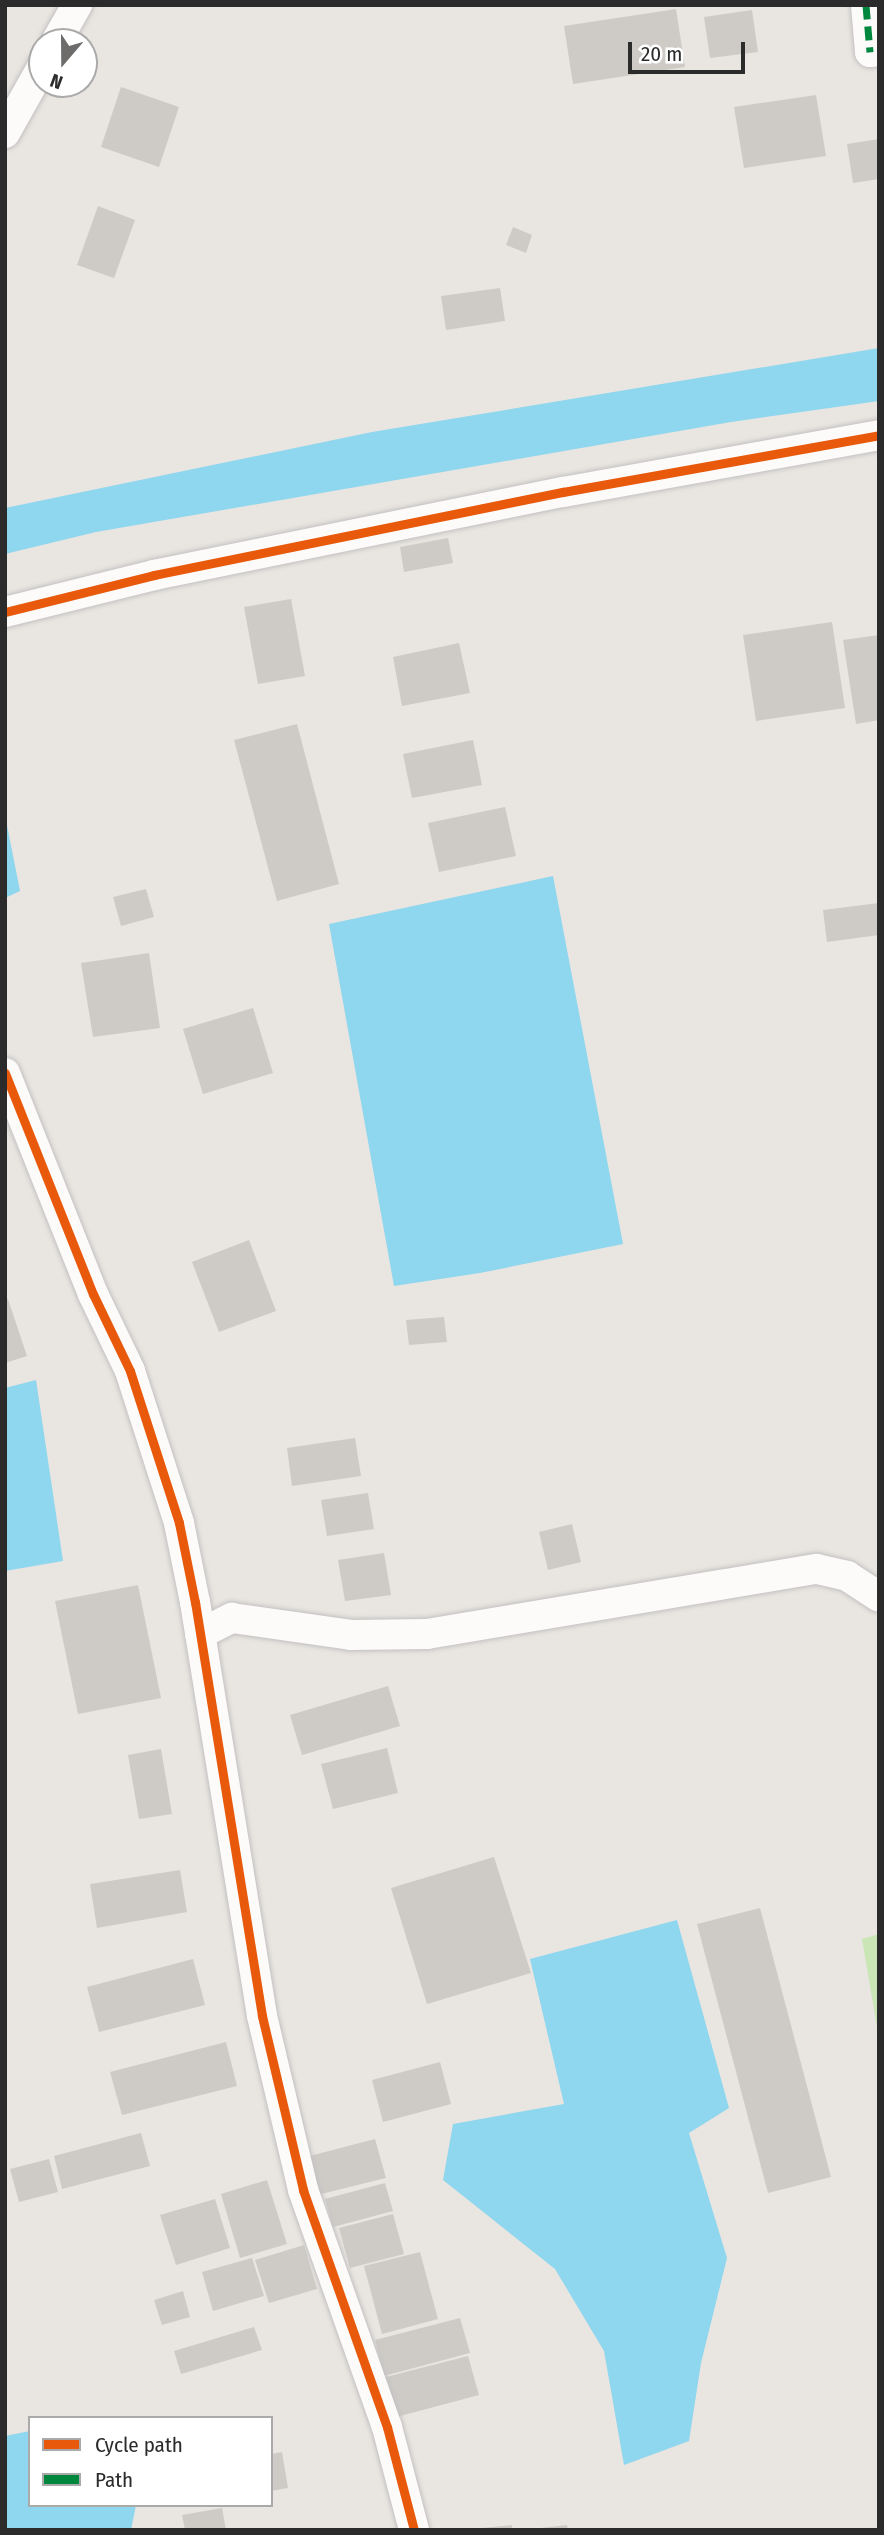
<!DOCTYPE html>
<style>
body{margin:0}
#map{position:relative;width:884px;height:2535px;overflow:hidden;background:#e9e5e0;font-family:"Fira Sans Condensed",sans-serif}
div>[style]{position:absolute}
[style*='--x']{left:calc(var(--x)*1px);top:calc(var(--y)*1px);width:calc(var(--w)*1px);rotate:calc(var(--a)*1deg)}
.green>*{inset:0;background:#cae6b7}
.water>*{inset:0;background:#8fd6ef}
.building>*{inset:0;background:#cecbc7}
.roads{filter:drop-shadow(0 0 2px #c2c1c2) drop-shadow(0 0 2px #c2c1c2)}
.street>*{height:30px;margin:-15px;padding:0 15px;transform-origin:15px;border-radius:15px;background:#fcfbfa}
.quiet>*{height:7px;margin-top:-3.5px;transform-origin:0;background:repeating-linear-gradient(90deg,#00873e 0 14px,transparent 0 21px)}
.cycleway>*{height:9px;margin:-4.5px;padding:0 4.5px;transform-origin:4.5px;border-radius:4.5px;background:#e8590c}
span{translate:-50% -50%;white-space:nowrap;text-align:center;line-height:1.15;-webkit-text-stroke:6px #fff;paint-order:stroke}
.frame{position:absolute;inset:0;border:7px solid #2b2b2b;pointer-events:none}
.legend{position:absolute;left:28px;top:2416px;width:245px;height:91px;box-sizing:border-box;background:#fff;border:2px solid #aaa;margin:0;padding:9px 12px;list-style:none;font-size:21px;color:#2b2b2b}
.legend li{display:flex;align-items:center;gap:14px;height:35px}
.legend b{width:35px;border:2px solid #aaa}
.north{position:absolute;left:28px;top:28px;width:70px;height:70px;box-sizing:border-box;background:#fff;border:2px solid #aaa;border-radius:50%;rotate:200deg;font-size:19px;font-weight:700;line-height:28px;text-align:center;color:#2b2b2b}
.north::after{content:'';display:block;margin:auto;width:24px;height:32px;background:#6e6c6a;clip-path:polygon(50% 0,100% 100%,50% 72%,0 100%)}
.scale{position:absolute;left:628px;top:42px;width:117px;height:32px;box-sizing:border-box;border:4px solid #2b2b2b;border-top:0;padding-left:9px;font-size:21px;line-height:24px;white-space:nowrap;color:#2b2b2b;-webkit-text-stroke:5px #fff;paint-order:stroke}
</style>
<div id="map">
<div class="green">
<i style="clip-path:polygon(879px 1934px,879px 2039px,862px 1939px)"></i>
</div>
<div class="water">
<i style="clip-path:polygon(879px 348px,879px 401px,731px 422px,96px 532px,5px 554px,5px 508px,372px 432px)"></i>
<i style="clip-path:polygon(5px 815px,20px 891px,5px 898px)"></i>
<i style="clip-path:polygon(553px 876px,623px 1244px,480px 1273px,394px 1286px,329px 924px)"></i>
<i style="clip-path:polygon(36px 1380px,63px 1561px,5px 1571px,5px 1388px)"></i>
<i style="clip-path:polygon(677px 1920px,729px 2108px,689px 2133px,727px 2258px,701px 2363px,689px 2441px,624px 2465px,604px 2351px,555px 2269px,443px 2180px,453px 2124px,564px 2104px,530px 1959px)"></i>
<i style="clip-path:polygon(30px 2431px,30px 2505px,136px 2505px,131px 2530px,5px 2530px,5px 2436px)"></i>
</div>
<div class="building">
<i style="clip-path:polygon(676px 9px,685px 67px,573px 84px,564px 26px)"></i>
<i style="clip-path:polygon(752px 10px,758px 52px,710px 58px,704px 17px)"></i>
<i style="clip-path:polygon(121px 87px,179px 107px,159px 167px,101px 147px)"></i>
<i style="clip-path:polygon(816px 95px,826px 156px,744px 168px,734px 107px)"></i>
<i style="clip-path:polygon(879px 139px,879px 179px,853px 183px,847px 144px)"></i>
<i style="clip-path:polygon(98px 206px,135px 220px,114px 278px,77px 265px)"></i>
<i style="clip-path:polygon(513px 227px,532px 235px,526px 253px,506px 245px)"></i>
<i style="clip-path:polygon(500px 288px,505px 321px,446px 330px,441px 296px)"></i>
<i style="clip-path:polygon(448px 538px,453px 563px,404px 572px,400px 547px)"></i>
<i style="clip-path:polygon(291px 599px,305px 676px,258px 684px,244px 607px)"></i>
<i style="clip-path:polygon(832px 622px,845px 708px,756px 721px,743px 635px)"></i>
<i style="clip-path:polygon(879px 635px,879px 720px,856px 724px,843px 640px)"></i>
<i style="clip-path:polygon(459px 643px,470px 693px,402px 706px,393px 657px)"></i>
<i style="clip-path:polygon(297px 724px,339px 884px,277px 901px,234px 740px)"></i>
<i style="clip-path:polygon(473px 740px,482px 785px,412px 798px,403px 754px)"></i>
<i style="clip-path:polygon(505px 807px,516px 856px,439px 872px,428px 823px)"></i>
<i style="clip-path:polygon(146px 889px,154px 917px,121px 926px,113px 897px)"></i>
<i style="clip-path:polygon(879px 903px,879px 935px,827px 942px,823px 910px)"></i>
<i style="clip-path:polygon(149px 953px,160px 1028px,93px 1037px,81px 963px)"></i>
<i style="clip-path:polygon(253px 1008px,273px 1073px,203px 1094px,183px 1029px)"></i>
<i style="clip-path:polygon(249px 1240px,276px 1311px,219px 1332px,192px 1262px)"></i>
<i style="clip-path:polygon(8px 1299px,27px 1356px,5px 1363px,5px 1300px)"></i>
<i style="clip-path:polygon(444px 1317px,447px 1342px,409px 1345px,406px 1320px)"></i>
<i style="clip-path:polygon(355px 1438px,361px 1476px,292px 1486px,287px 1448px)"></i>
<i style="clip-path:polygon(368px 1493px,374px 1529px,327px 1536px,321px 1500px)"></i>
<i style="clip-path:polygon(572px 1524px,581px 1562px,548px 1570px,539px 1532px)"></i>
<i style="clip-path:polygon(384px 1553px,391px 1595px,345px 1601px,338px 1560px)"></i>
<i style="clip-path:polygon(138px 1585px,161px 1698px,78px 1714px,55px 1601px)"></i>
<i style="clip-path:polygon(388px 1686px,400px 1726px,302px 1755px,290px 1715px)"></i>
<i style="clip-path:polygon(387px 1748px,398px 1793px,333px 1809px,321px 1764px)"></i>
<i style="clip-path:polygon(161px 1749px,172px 1814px,139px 1819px,128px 1755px)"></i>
<i style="clip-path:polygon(494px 1857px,531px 1973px,427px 2004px,391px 1888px)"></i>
<i style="clip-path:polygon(180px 1870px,187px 1912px,97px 1928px,90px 1884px)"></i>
<i style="clip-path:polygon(760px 1908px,831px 2177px,768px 2193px,697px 1924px)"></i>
<i style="clip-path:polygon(193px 1959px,205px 2005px,99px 2032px,87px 1987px)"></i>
<i style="clip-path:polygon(226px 2042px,237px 2086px,122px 2115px,110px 2072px)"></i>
<i style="clip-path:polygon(440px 2062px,451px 2104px,383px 2122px,372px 2080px)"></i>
<i style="clip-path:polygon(141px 2133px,150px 2166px,62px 2189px,54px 2156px)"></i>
<i style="clip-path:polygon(375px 2139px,386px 2178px,317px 2195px,306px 2157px)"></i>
<i style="clip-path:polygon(49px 2159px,58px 2192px,19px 2202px,10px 2169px)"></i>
<i style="clip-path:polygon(267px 2180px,287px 2244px,240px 2258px,221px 2194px)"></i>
<i style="clip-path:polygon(385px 2183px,393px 2211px,333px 2227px,325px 2199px)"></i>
<i style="clip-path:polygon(215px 2199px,230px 2248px,176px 2265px,160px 2215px)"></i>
<i style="clip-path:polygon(393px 2214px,404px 2254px,350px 2268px,339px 2228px)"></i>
<i style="clip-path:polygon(304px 2245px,317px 2289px,269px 2303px,255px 2260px)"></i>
<i style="clip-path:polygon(420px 2252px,438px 2319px,382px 2334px,364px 2266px)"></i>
<i style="clip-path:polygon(252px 2258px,264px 2296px,213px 2311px,202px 2272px)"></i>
<i style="clip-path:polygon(183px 2291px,190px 2317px,162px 2325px,154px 2300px)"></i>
<i style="clip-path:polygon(460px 2318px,470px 2353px,384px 2376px,375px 2340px)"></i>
<i style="clip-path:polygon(254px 2327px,262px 2350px,181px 2374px,174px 2351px)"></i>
<i style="clip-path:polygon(468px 2356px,479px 2395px,389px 2419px,378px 2379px)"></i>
<i style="clip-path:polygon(282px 2452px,288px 2488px,271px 2491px,271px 2454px)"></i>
<i style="clip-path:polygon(222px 2508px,226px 2530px,185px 2530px,182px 2515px)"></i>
<i style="clip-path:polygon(512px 2525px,512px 2530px,482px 2530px,482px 2528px)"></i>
<i style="clip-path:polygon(567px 2525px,568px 2530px,541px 2530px,541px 2528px)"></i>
</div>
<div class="roads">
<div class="street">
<i style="--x:866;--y:5;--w:47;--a:85.1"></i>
<i style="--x:870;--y:52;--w:9;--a:-6"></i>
<i style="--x:56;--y:42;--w:43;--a:-60.4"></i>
<i style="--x:5;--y:133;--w:76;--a:-60.7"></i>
<i style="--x:5;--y:612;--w:154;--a:-13.9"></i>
<i style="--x:154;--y:575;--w:417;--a:-11.5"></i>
<i style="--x:563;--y:492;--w:321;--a:-10.2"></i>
<i style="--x:5;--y:1073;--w:238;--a:68.3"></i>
<i style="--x:93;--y:1294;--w:85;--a:64.3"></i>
<i style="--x:130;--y:1371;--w:160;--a:72.1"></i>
<i style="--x:179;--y:1523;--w:81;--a:78.6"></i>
<i style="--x:195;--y:1602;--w:419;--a:80.8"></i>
<i style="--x:262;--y:2016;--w:179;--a:76.7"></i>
<i style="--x:303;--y:2190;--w:251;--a:70.5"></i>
<i style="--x:387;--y:2427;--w:106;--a:75.3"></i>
<i style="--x:200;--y:1634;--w:36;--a:-27"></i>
<i style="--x:232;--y:1618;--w:120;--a:8.1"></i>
<i style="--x:351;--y:1635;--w:76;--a:-0.8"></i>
<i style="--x:427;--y:1634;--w:395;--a:-9.5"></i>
<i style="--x:817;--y:1569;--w:31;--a:13"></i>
<i style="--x:847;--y:1576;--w:38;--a:33"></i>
</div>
</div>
<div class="quiet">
<i style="--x:866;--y:5;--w:47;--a:85.1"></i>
</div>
<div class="cycleway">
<i style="--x:5;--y:612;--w:154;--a:-13.9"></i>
<i style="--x:154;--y:575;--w:417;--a:-11.5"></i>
<i style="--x:563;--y:492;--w:321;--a:-10.2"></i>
<i style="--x:5;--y:1073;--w:238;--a:68.3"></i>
<i style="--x:93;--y:1294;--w:85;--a:64.3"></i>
<i style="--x:130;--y:1371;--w:160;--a:72.1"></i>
<i style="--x:179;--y:1523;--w:81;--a:78.6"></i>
<i style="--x:195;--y:1602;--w:419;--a:80.8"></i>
<i style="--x:262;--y:2016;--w:179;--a:76.7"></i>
<i style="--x:303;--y:2190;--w:251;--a:70.5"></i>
<i style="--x:387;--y:2427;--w:106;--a:75.3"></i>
</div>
<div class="frame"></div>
<ul class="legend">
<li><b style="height:9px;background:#e8590c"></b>Cycle path</li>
<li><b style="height:9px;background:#00873e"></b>Path</li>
</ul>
<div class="north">N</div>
<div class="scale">20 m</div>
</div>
